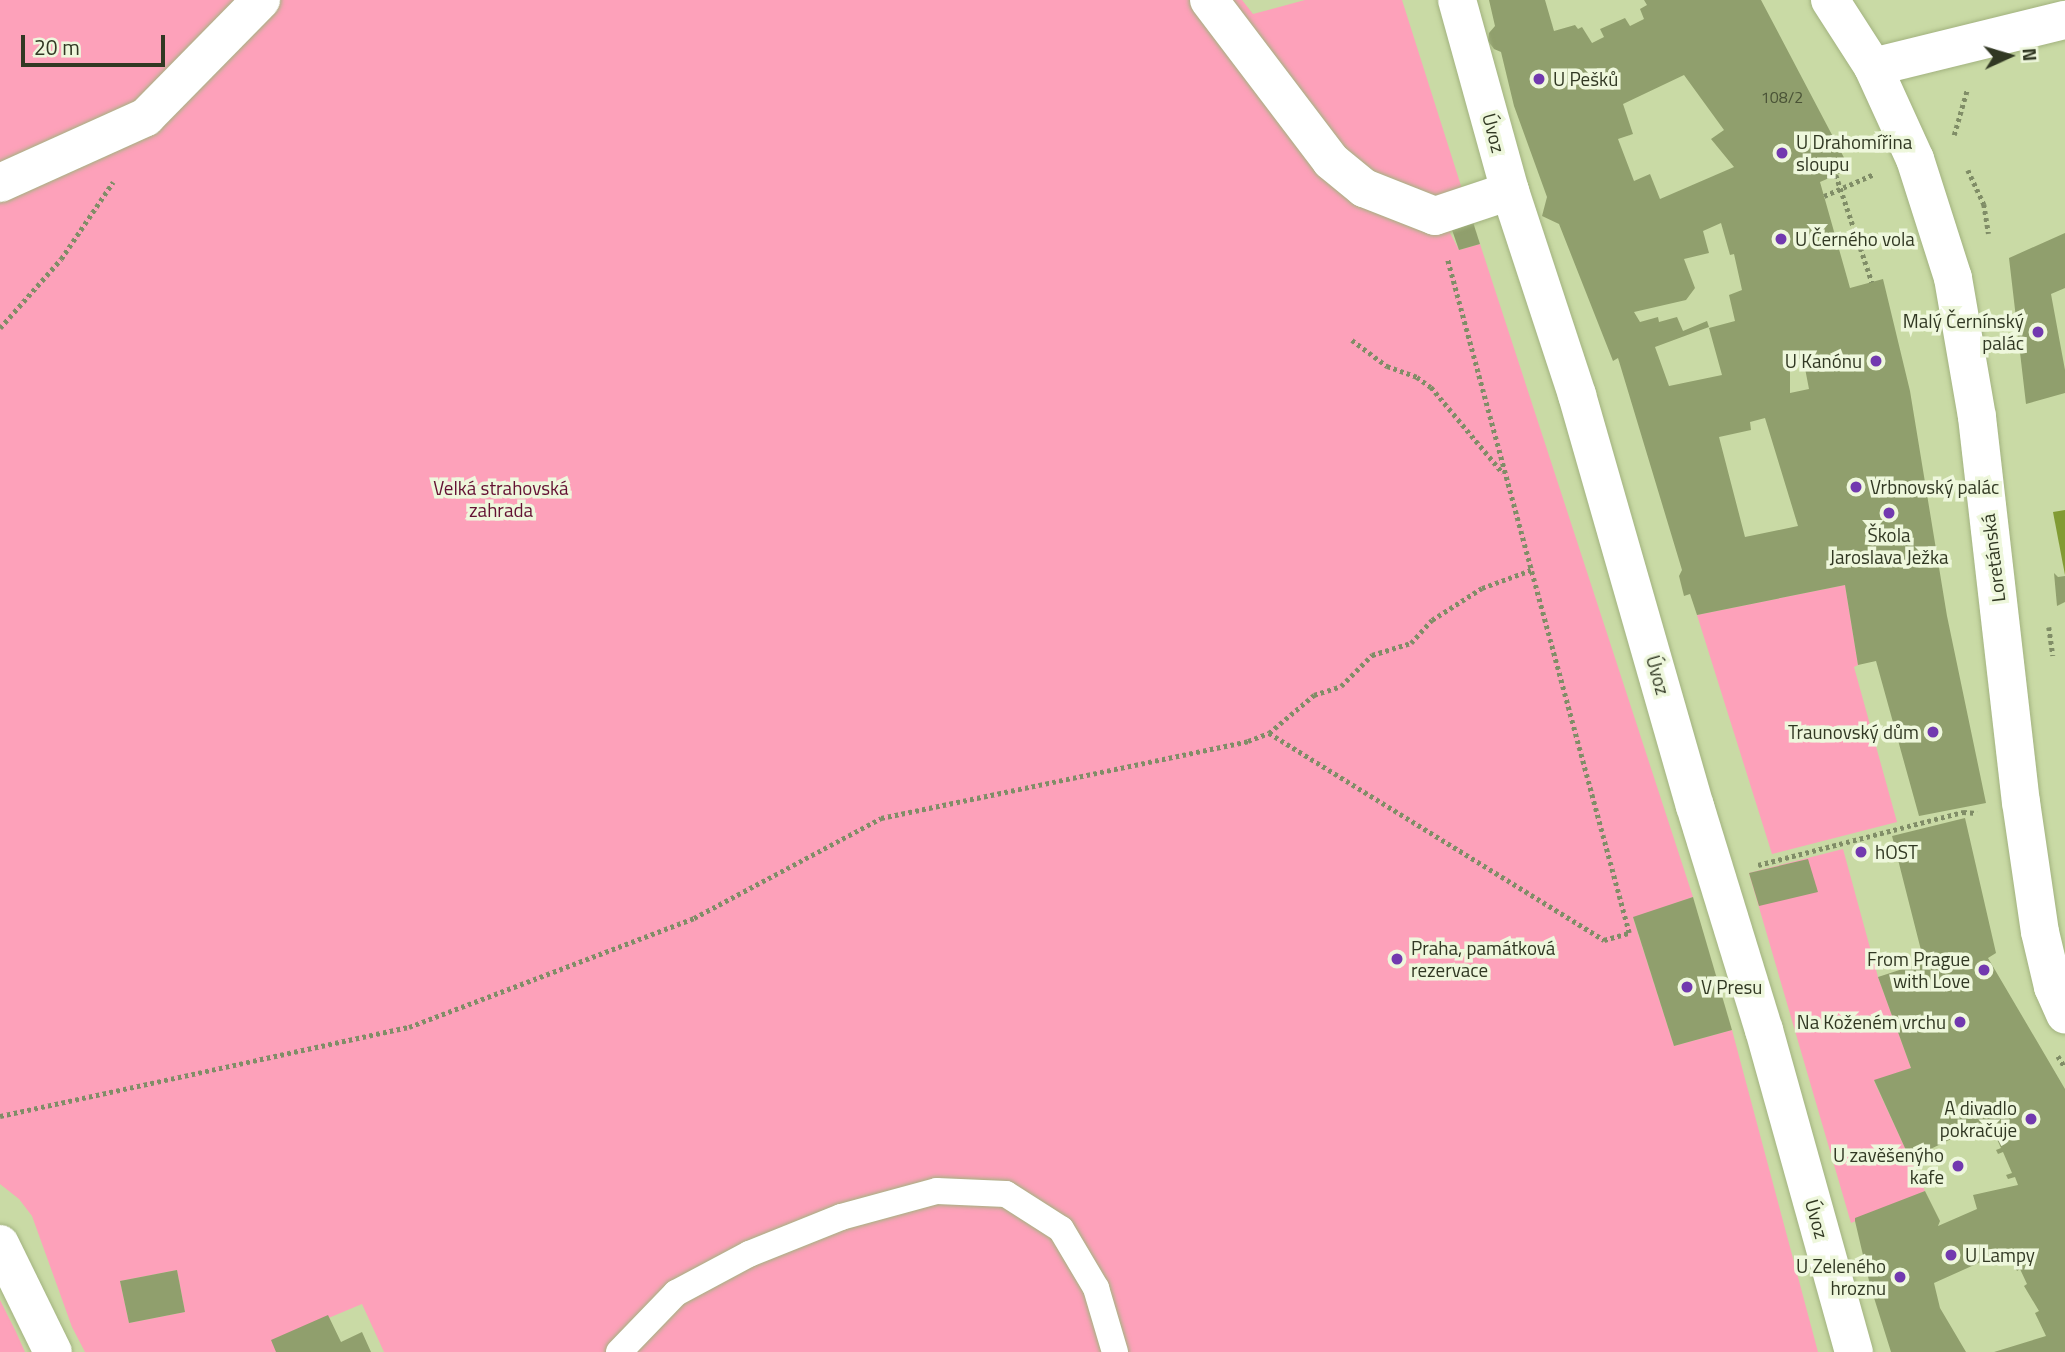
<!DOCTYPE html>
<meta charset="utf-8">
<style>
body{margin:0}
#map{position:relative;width:2065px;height:1352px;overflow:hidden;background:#c9daa5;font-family:"Titillium Web",sans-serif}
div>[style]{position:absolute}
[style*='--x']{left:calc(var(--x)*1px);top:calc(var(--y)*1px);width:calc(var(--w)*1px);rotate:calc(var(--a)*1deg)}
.green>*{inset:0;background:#fda1ba}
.water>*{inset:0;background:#819b34}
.building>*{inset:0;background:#909f6d}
.path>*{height:4.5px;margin-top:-2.25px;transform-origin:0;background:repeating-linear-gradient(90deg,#808d67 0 3.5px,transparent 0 7px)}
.roads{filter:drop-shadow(0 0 2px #a2b27f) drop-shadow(0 0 2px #a2b27f)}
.lane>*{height:26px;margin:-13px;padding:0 13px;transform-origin:13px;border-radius:13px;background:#fff}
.street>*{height:38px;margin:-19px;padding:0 19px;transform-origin:19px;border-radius:19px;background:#fff}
.dots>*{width:19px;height:19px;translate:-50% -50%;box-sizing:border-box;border:4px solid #eef7dc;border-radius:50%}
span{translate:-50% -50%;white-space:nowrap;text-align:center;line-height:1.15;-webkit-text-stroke:7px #eef7dc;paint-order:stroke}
.number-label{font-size:16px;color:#495236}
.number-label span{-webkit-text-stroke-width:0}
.poi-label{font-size:19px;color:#313823}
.left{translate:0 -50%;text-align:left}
.right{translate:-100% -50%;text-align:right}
.street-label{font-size:19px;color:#313823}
.park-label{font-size:19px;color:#631132}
.north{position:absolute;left:1974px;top:21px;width:70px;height:70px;-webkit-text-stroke:5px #eef7dc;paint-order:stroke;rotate:86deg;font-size:19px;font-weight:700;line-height:28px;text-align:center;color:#313823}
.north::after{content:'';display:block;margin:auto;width:24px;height:32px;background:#313823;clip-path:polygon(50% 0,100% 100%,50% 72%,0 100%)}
.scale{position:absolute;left:21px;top:35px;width:144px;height:32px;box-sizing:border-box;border:4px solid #313823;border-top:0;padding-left:9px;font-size:21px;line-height:24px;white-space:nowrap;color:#313823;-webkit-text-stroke:5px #eef7dc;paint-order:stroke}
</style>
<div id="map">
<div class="green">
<i style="clip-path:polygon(evenodd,0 0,1242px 0,1253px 14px,1305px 0,1402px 0,1462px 189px,1450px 233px,1459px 250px,1480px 244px,1693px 897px,1633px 918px,1674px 1046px,1732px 1030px,1818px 1352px,384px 1352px,362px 1304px,295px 1332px,303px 1352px,85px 1352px,72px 1327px,32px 1216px,19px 1199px,0 1184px,0 0,177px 1270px,185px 1312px,129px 1323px,120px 1281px,177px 1270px)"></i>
<i style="clip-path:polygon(1845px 585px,1858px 665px,1854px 667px,1897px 822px,1772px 854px,1697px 615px)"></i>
<i style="clip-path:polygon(1843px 849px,1878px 977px,1911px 1068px,1874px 1081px,1925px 1191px,1851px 1223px,1749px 873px)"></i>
<i style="clip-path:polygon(0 1300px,16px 1332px,25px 1352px,0 1352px)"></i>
</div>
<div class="water">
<i style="clip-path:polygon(2065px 510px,2065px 575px,2053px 512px)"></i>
</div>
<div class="building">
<i style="clip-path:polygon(evenodd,1489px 0,1545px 0,1554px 31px,1575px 25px,1578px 29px,1582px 27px,1592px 43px,1604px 37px,1600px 29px,1625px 18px,1630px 26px,1644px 19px,1640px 9px,1647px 5px,1644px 0,1761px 0,1850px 169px,1820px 182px,1850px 288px,1883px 279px,1910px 391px,1947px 616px,1986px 803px,1919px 816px,1876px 661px,1858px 665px,1845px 585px,1697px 615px,1690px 594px,1684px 596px,1679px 576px,1682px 570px,1618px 358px,1613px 361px,1559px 224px,1542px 216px,1547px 197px,1514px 106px,1501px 52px,1494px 49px,1488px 41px,1489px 33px,1495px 26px,1489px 0,1684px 75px,1724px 130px,1711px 139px,1734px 167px,1660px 199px,1650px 174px,1634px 181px,1618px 139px,1633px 134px,1623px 104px,1684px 75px,1489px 0,1721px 223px,1730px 255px,1734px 254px,1742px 290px,1729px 295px,1735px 321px,1709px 328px,1722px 375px,1669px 386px,1655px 347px,1709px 327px,1707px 321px,1683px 331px,1677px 317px,1659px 322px,1658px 317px,1640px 322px,1634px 312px,1686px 300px,1695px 288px,1684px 259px,1709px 253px,1703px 231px,1721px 223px,1489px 0,1803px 358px,1809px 389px,1790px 393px,1790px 361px,1803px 358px,1489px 0,1765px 418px,1798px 526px,1745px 537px,1719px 437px,1751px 430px,1750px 422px,1765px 418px)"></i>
<i style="clip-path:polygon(1472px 219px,1480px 244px,1459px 250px,1451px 227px)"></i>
<i style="clip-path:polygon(2065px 233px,2065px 288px,2051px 294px,2065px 370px,2065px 393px,2026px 404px,2009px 258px)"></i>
<i style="clip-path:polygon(2054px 573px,2058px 577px,2065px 576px,2065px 602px,2057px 606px)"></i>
<i style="clip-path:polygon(1965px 818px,1996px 953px,1988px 958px,2065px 1089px,2065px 1352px,1994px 1352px,2046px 1336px,2035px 1313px,2039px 1311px,2024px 1286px,2027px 1284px,2020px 1269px,2017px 1271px,2014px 1265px,2017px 1263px,2012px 1248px,1934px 1283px,1940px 1308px,1966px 1352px,1891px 1352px,1870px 1285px,1855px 1221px,1855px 1218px,1925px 1191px,1940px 1221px,1938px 1226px,1977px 1209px,1973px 1195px,2018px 1185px,2015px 1177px,2008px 1179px,2006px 1175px,2012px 1173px,2003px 1152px,1998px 1154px,1996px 1150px,2001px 1148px,1990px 1124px,1985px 1126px,1984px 1123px,1910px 1159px,1874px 1080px,1911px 1068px,1878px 977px,1924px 962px,1892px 836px)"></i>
<i style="clip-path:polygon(1808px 859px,1818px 892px,1759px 906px,1749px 873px)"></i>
<i style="clip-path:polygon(1693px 897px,1732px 1030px,1674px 1046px,1633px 917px)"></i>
<i style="clip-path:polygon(177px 1270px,185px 1312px,129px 1323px,120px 1281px)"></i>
<i style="clip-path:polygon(328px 1315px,341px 1342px,362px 1332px,371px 1352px,276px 1352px,271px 1340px)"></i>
</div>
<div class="path">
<i style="--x:1954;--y:135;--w:47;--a:-73.9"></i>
<i style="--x:1968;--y:170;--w:38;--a:65"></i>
<i style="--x:1984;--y:204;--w:30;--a:81"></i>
<i style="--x:1836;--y:175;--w:113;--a:71.4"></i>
<i style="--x:1824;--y:196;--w:55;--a:-23.7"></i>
<i style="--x:0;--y:328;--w:92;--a:-48.5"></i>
<i style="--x:61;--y:259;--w:93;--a:-56"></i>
<i style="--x:1352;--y:340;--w:44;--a:36.6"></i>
<i style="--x:1387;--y:366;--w:32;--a:20"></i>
<i style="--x:1417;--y:377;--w:17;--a:36"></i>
<i style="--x:1431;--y:387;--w:112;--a:50.1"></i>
<i style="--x:2049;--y:627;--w:29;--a:82"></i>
<i style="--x:1269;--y:733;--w:59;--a:-40.2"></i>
<i style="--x:1314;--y:695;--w:28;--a:-18"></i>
<i style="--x:1341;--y:686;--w:44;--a:-45"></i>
<i style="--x:1372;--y:655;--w:41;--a:-17.1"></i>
<i style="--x:1411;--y:643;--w:31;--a:-48"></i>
<i style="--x:1432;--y:620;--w:59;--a:-32.6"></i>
<i style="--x:1482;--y:588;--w:52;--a:-20.2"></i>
<i style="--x:1758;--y:865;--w:212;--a:-14.5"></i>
<i style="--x:1963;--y:812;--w:14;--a:4"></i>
<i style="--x:2058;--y:1056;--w:13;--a:58"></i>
<i style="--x:0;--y:1116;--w:419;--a:-12.3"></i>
<i style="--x:409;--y:1027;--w:305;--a:-20.9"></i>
<i style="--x:694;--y:918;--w:212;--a:-28.1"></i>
<i style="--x:881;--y:818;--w:375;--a:-11.8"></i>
<i style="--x:1248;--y:741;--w:22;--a:-21"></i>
<i style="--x:1269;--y:733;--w:394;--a:31.7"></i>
<i style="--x:1604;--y:940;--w:26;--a:-16"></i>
<i style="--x:1629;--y:933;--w:699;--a:-105.09"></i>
</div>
<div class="roads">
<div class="lane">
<i style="--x:619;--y:1352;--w:82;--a:-46"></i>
<i style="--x:676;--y:1293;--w:83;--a:-28.1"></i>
<i style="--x:749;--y:1254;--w:99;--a:-21.9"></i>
<i style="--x:841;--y:1217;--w:99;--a:-15.2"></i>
<i style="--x:937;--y:1191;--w:69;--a:2.5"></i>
<i style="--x:1006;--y:1194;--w:65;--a:32.5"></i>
<i style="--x:1061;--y:1229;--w:69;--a:59.3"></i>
<i style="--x:1096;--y:1288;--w:67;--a:73.5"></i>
</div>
<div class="street">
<i style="--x:1209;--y:0;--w:202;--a:52.8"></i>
<i style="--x:1331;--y:161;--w:43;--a:39.3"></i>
<i style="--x:1364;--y:188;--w:76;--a:21.5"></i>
<i style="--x:1435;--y:216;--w:79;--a:-18.4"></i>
<i style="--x:1457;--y:0;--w:198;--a:74.5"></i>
<i style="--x:1510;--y:191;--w:215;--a:71.8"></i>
<i style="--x:1577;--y:395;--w:428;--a:74"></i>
<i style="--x:1695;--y:806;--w:234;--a:72.9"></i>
<i style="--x:1764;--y:1030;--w:334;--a:74.4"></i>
<i style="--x:1830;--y:0;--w:80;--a:57.3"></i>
<i style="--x:1873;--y:67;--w:101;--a:65.5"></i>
<i style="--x:1915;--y:159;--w:125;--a:72.3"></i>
<i style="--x:1953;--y:278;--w:141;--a:80.2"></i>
<i style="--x:1977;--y:417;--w:388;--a:83.5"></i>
<i style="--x:2021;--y:802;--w:131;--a:81.7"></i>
<i style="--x:2040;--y:932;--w:57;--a:76.7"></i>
<i style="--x:2053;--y:987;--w:30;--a:66"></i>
<i style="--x:1873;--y:67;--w:198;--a:-13.8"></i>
<i style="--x:0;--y:183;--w:160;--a:-24.3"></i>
<i style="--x:146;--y:117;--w:164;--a:-45.5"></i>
<i style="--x:0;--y:1244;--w:120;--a:63.9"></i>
</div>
</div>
<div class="dots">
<i style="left:1539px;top:79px;background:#7239af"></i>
<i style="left:1782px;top:153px;background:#7239af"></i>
<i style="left:1781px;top:239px;background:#7239af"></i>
<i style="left:2038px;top:332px;background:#7239af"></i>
<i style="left:1876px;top:361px;background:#7239af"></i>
<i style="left:1856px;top:487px;background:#7239af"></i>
<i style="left:1889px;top:513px;background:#7239af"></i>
<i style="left:1933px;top:732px;background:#7239af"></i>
<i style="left:1861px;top:852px;background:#7239af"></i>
<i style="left:1397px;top:959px;background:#7239af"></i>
<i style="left:1984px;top:970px;background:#7239af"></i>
<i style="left:1687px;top:987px;background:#7239af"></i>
<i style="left:1960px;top:1022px;background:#7239af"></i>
<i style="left:2031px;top:1119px;background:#7239af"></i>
<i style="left:1958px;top:1166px;background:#7239af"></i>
<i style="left:1951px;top:1255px;background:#7239af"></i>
<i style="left:1900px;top:1277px;background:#7239af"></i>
</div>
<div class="number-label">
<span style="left:1782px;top:97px">108/2</span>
</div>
<div class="poi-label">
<span class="left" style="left:1553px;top:79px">U Pešků</span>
<span class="left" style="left:1796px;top:153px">U Drahomířina<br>sloupu</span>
<span class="left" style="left:1795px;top:239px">U Černého vola</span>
<span class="right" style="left:2024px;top:332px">Malý Černínský<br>palác</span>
<span class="right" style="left:1862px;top:361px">U Kanónu</span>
<span class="left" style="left:1870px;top:487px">Vrbnovský palác</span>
<span style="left:1889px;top:546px">Škola<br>Jaroslava Ježka</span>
<span class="right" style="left:1919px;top:732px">Traunovský dům</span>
<span class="left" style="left:1875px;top:852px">hOST</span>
<span class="left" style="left:1411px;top:959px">Praha, památková<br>rezervace</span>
<span class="right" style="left:1970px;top:970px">From Prague<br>with Love</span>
<span class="left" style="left:1701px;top:987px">V Presu</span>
<span class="right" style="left:1946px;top:1022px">Na Koženém vrchu</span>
<span class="right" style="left:2017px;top:1119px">A divadlo<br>pokračuje</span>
<span class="right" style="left:1944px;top:1166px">U zavěšenýho<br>kafe</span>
<span class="left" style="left:1965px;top:1255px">U Lampy</span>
<span class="right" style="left:1886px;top:1277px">U Zeleného<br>hroznu</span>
</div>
<div class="street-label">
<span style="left:1494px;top:133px;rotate:75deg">Úvoz</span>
<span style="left:1993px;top:558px;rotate:-97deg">Loretánská</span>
<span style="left:1658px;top:675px;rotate:74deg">Úvoz</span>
<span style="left:1817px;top:1219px;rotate:74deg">Úvoz</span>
</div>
<div class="park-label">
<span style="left:501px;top:499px">Velká strahovská<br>zahrada</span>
</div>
<div class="north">N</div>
<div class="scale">20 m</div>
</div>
